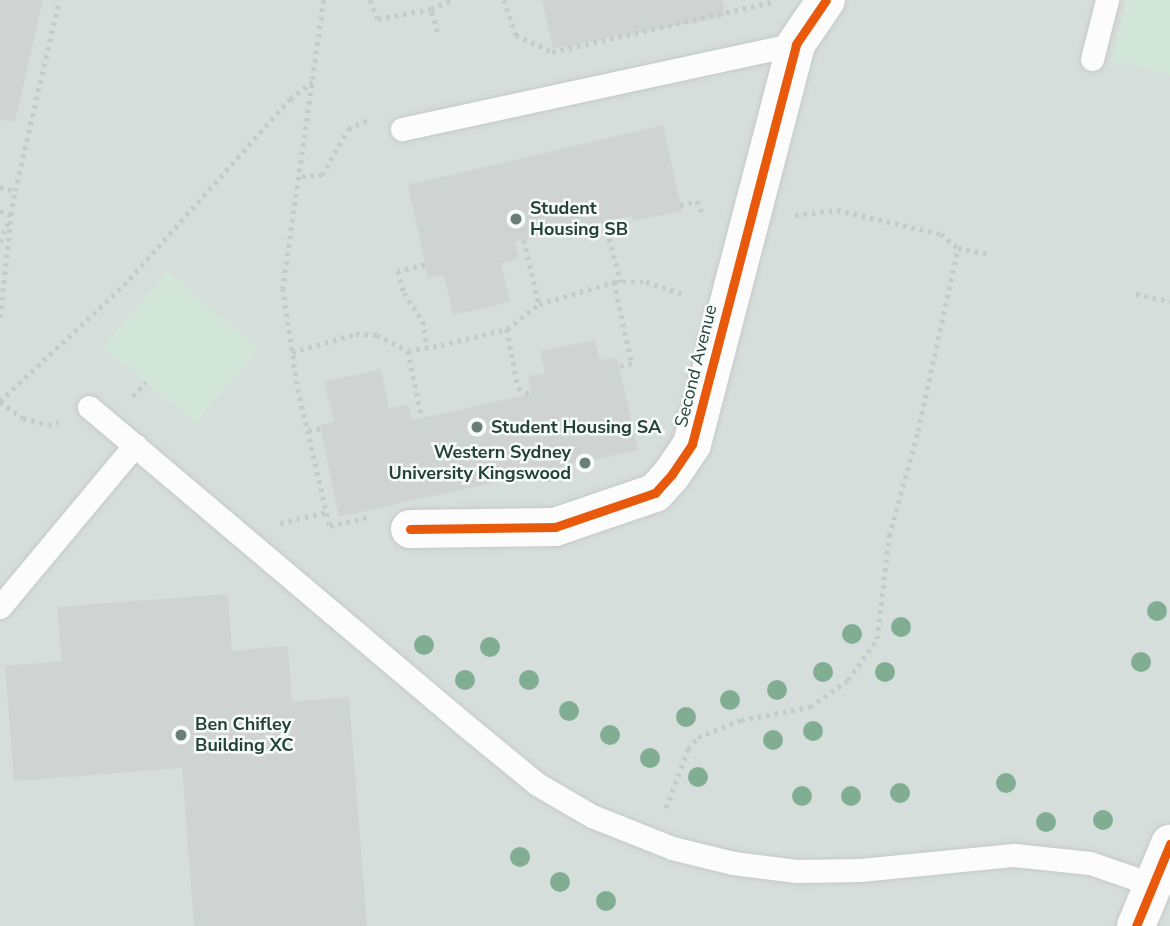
<!DOCTYPE html>
<style>
body{margin:0}
#map{position:relative;width:1170px;height:926px;overflow:hidden;background:#e8edeb;font-family:"Nunito Sans",sans-serif}
div>[style]{position:absolute}
[style*='--x']{left:calc(var(--x)*1px);top:calc(var(--y)*1px);width:calc(var(--w)*1px);rotate:calc(var(--a)*1deg)}
.built>*{inset:0;background:#d6dedb}
.green>*{inset:0;background:#d1e6d8}
.building>*{inset:0;background:#cfd4d2}
.path>*{height:4.5px;margin-top:-2.25px;transform-origin:0;background:repeating-linear-gradient(90deg,#c3ccca 0 3.5px,transparent 0 8.5px)}
.roads{filter:drop-shadow(0 0 2px #c5cac8) drop-shadow(0 0 2px #c5cac8)}
.lane>*{height:23px;margin:-11.5px;padding:0 11.5px;transform-origin:11.5px;border-radius:11.5px;background:#fcfcfc}
.street>*{height:38px;margin:-19px;padding:0 19px;transform-origin:19px;border-radius:19px;background:#fcfcfc}
.cycleway>*{height:9px;margin:-4.5px;padding:0 4.5px;transform-origin:4.5px;border-radius:4.5px;background:#e8590c}
.trees>*{width:20px;height:20px;margin:-10px;border-radius:50%;background:#81ae93}
.dots>*{width:19px;height:19px;translate:-50% -50%;box-sizing:border-box;border:4px solid #f7fbf9;border-radius:50%}
span{translate:-50% -50%;white-space:nowrap;text-align:center;line-height:1.15;-webkit-text-stroke:5px #f7fbf9;paint-order:stroke}
.poi-label{font-size:18px;color:#24423a;font-weight:700}
.left{translate:0 -50%;text-align:left}
.right{translate:-100% -50%;text-align:right}
.street-label{font-size:18px;color:#24423a}
</style>
<div id="map">
<div class="built">
<i style="clip-path:polygon(0 0,1170px 0,1170px 926px,0 926px)"></i>
</div>
<div class="green">
<i style="clip-path:polygon(1127px 0,1170px 0,1170px 75px,1111px 61px)"></i>
<i style="clip-path:polygon(167px 271px,259px 349px,195px 423px,103px 347px)"></i>
</div>
<div class="building">
<i style="clip-path:polygon(0 0,43px 0,15px 122px,0 120px)"></i>
<i style="clip-path:polygon(542px 0,723px 0,725px 16px,553px 49px)"></i>
<i style="clip-path:polygon(663px 125px,682px 211px,633px 221px,632px 216px,515px 242px,519px 259px,501px 263px,510px 302px,453px 315px,444px 275px,428px 278px,408px 185px)"></i>
<i style="clip-path:polygon(595px 340px,600px 361px,617px 357px,638px 450px,339px 517px,320px 425px,334px 422px,324px 382px,381px 369px,389px 408px,408px 404px,412px 420px,531px 394px,528px 377px,545px 373px,540px 351px)"></i>
<i style="clip-path:polygon(228px 594px,232px 651px,288px 646px,292px 702px,349px 697px,367px 926px,194px 926px,182px 768px,14px 781px,5px 666px,62px 661px,57px 607px)"></i>
</div>
<div class="path">
<i style="--x:324;--y:0;--w:291;--a:98.1"></i>
<i style="--x:283;--y:288;--w:102;--a:81.6"></i>
<i style="--x:298;--y:389;--w:141;--a:76.9"></i>
<i style="--x:330;--y:526;--w:40;--a:-13"></i>
<i style="--x:370;--y:0;--w:21;--a:67"></i>
<i style="--x:378;--y:19;--w:54;--a:-10.7"></i>
<i style="--x:504;--y:0;--w:37;--a:71"></i>
<i style="--x:516;--y:35;--w:40;--a:25"></i>
<i style="--x:552;--y:52;--w:226;--a:-12.8"></i>
<i style="--x:437;--y:32;--w:24;--a:-105"></i>
<i style="--x:431;--y:9;--w:23;--a:-23"></i>
<i style="--x:302;--y:176;--w:20;--a:-3"></i>
<i style="--x:322;--y:175;--w:53;--a:-60.5"></i>
<i style="--x:348;--y:129;--w:23;--a:-25"></i>
<i style="--x:0;--y:187;--w:16;--a:15"></i>
<i style="--x:15;--y:191;--w:196;--a:-77"></i>
<i style="--x:680;--y:205;--w:17;--a:-13"></i>
<i style="--x:697;--y:201;--w:17;--a:66"></i>
<i style="--x:0;--y:211;--w:12;--a:20"></i>
<i style="--x:11;--y:215;--w:24;--a:-81"></i>
<i style="--x:795;--y:215;--w:42;--a:-6.8"></i>
<i style="--x:837;--y:210;--w:107;--a:13"></i>
<i style="--x:941;--y:234;--w:22;--a:39"></i>
<i style="--x:958;--y:248;--w:31;--a:11"></i>
<i style="--x:605;--y:222;--w:62;--a:75.1"></i>
<i style="--x:524;--y:240;--w:66;--a:76.8"></i>
<i style="--x:0;--y:242;--w:22;--a:-68"></i>
<i style="--x:425;--y:265;--w:28;--a:167"></i>
<i style="--x:398;--y:271;--w:23;--a:75"></i>
<i style="--x:404;--y:293;--w:34;--a:56"></i>
<i style="--x:423;--y:321;--w:26;--a:81"></i>
<i style="--x:614;--y:282;--w:84;--a:77.6"></i>
<i style="--x:632;--y:364;--w:13;--a:167"></i>
<i style="--x:1136;--y:294;--w:35;--a:12"></i>
<i style="--x:0;--y:317;--w:103;--a:-83.8"></i>
<i style="--x:507;--y:329;--w:60;--a:79.4"></i>
<i style="--x:518;--y:388;--w:14;--a:25"></i>
<i style="--x:408;--y:351;--w:68;--a:78.2"></i>
<i style="--x:292;--y:352;--w:66;--a:-15.7"></i>
<i style="--x:356;--y:334;--w:21;--a:3"></i>
<i style="--x:377;--y:335;--w:35;--a:27"></i>
<i style="--x:408;--y:351;--w:34;--a:-10"></i>
<i style="--x:441;--y:345;--w:68;--a:-13.6"></i>
<i style="--x:507;--y:329;--w:41;--a:-38"></i>
<i style="--x:539;--y:304;--w:78;--a:-16.3"></i>
<i style="--x:614;--y:282;--w:32;--a:0"></i>
<i style="--x:646;--y:282;--w:42;--a:18"></i>
<i style="--x:133;--y:396;--w:19;--a:-47"></i>
<i style="--x:0;--y:401;--w:170;--a:-43.1"></i>
<i style="--x:124;--y:285;--w:249;--a:-48.3"></i>
<i style="--x:290;--y:99;--w:28;--a:-38"></i>
<i style="--x:0;--y:402;--w:28;--a:35"></i>
<i style="--x:23;--y:418;--w:26;--a:16"></i>
<i style="--x:48;--y:425;--w:11;--a:-15"></i>
<i style="--x:308;--y:430;--w:13;--a:-4"></i>
<i style="--x:546;--y:470;--w:14;--a:78"></i>
<i style="--x:280;--y:523;--w:48;--a:-13.2"></i>
<i style="--x:666;--y:808;--w:63;--a:-69.6"></i>
<i style="--x:688;--y:749;--w:16;--a:-50"></i>
<i style="--x:698;--y:737;--w:46;--a:-21.6"></i>
<i style="--x:741;--y:720;--w:70;--a:-10.7"></i>
<i style="--x:810;--y:707;--w:47;--a:-35.4"></i>
<i style="--x:848;--y:680;--w:50;--a:-54.7"></i>
<i style="--x:877;--y:639;--w:104;--a:-83.4"></i>
<i style="--x:889;--y:536;--w:109;--a:-74.6"></i>
<i style="--x:918;--y:431;--w:187;--a:-77.7"></i>
</div>
<div class="roads">
<div class="lane">
<i style="--x:1092;--y:59;--w:61;--a:-75.7"></i>
<i style="--x:402;--y:129;--w:403;--a:-12.2"></i>
<i style="--x:89;--y:407;--w:491;--a:40.2"></i>
<i style="--x:464;--y:724;--w:94;--a:39.4"></i>
<i style="--x:537;--y:784;--w:64;--a:30.2"></i>
<i style="--x:592;--y:816;--w:86;--a:21.8"></i>
<i style="--x:672;--y:848;--w:63;--a:13.8"></i>
<i style="--x:733;--y:863;--w:64;--a:7.2"></i>
<i style="--x:796;--y:871;--w:64;--a:-0.9"></i>
<i style="--x:860;--y:870;--w:155;--a:-5.6"></i>
<i style="--x:1014;--y:855;--w:76;--a:6"></i>
<i style="--x:1090;--y:863;--w:68;--a:19"></i>
<i style="--x:0;--y:607;--w:211;--a:-50.2"></i>
</div>
<div class="street">
<i style="--x:410;--y:529;--w:145;--a:-0.8"></i>
<i style="--x:555;--y:527;--w:106;--a:-18.8"></i>
<i style="--x:655;--y:493;--w:25;--a:-48"></i>
<i style="--x:672;--y:474;--w:36;--a:-56"></i>
<i style="--x:692;--y:444;--w:413;--a:-75.4"></i>
<i style="--x:796;--y:44;--w:53;--a:-55.7"></i>
<i style="--x:1136;--y:926;--w:89;--a:-67.5"></i>
</div>
</div>
<div class="cycleway">
<i style="--x:410;--y:529;--w:145;--a:-0.8"></i>
<i style="--x:555;--y:527;--w:106;--a:-18.8"></i>
<i style="--x:655;--y:493;--w:25;--a:-48"></i>
<i style="--x:672;--y:474;--w:36;--a:-56"></i>
<i style="--x:692;--y:444;--w:413;--a:-75.4"></i>
<i style="--x:796;--y:44;--w:53;--a:-55.7"></i>
<i style="--x:1136;--y:926;--w:89;--a:-67.5"></i>
</div>
<div class="trees">
<i style="left:1157px;top:611px"></i>
<i style="left:901px;top:627px"></i>
<i style="left:852px;top:634px"></i>
<i style="left:424px;top:645px"></i>
<i style="left:490px;top:647px"></i>
<i style="left:1141px;top:662px"></i>
<i style="left:823px;top:672px"></i>
<i style="left:885px;top:672px"></i>
<i style="left:465px;top:680px"></i>
<i style="left:529px;top:680px"></i>
<i style="left:777px;top:690px"></i>
<i style="left:730px;top:700px"></i>
<i style="left:569px;top:711px"></i>
<i style="left:686px;top:717px"></i>
<i style="left:813px;top:731px"></i>
<i style="left:610px;top:735px"></i>
<i style="left:773px;top:740px"></i>
<i style="left:650px;top:758px"></i>
<i style="left:698px;top:777px"></i>
<i style="left:1006px;top:783px"></i>
<i style="left:900px;top:793px"></i>
<i style="left:802px;top:796px"></i>
<i style="left:851px;top:796px"></i>
<i style="left:1103px;top:820px"></i>
<i style="left:1046px;top:822px"></i>
<i style="left:520px;top:857px"></i>
<i style="left:560px;top:882px"></i>
<i style="left:606px;top:901px"></i>
</div>
<div class="dots">
<i style="left:516px;top:219px;background:#697e78"></i>
<i style="left:477px;top:427px;background:#697e78"></i>
<i style="left:585px;top:463px;background:#697e78"></i>
<i style="left:181px;top:735px;background:#697e78"></i>
</div>
<div class="poi-label">
<span class="left" style="left:530px;top:219px">Student<br>Housing SB</span>
<span class="left" style="left:491px;top:427px">Student Housing SA</span>
<span class="right" style="left:571px;top:463px">Western Sydney<br>University Kingswood</span>
<span class="left" style="left:195px;top:735px">Ben Chifley<br>Building XC</span>
</div>
<div class="street-label">
<span style="left:696px;top:366px;rotate:-76deg">Second Avenue</span>
</div>
</div>
